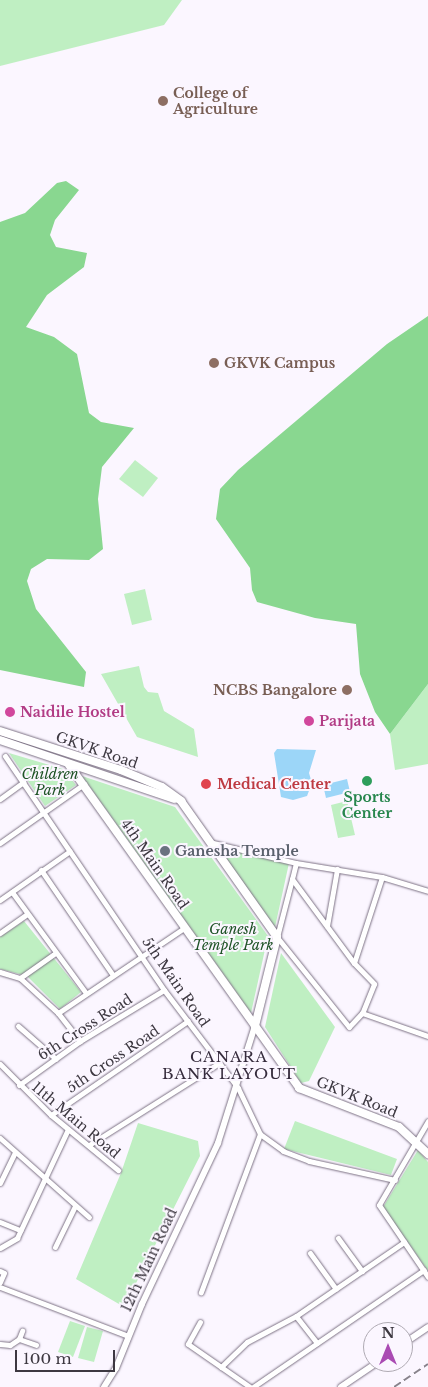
<!DOCTYPE html>
<style>
body{margin:0}
#map{position:relative;width:428px;height:1387px;overflow:hidden;background:#fbf6ff;font-family:"Libre Baskerville",serif}
div>[style]{position:absolute}
[style*='--x']{left:calc(var(--x)*1px);top:calc(var(--y)*1px);width:calc(var(--w)*1px);rotate:calc(var(--a)*1deg)}
.green>*{inset:0;background:#bfefc2}
.forest>*{inset:0;background:#89d790}
.water>*{inset:0;background:#9cd6f8}
.roads{filter:drop-shadow(0 0 1px #7d7285) drop-shadow(0 0 1px #7d7285)}
.minor>*{height:5px;margin:-2.5px;padding:0 2.5px;transform-origin:2.5px;border-radius:2.5px;background:#fff}
.tertiary>*{height:6px;margin:-3px;padding:0 3px;transform-origin:3px;border-radius:3px;background:#fff}
.secondary>*{height:8px;margin:-4px;padding:0 4px;transform-origin:4px;border-radius:4px;background:#fff}
.rail>*{height:2px;margin-top:-1px;transform-origin:0;background:repeating-linear-gradient(90deg,#87828b 0 8px,transparent 0 12px)}
.dots>*{width:14px;height:14px;translate:-50% -50%;box-sizing:border-box;border:2px solid #fbf6ff;border-radius:50%}
span{translate:-50% -50%;white-space:nowrap;text-align:center;line-height:1.15;-webkit-text-stroke:4px #fbf6ff;paint-order:stroke}
.education-label{font-size:14px;color:#785e54;font-weight:700}
.left{translate:0 -50%;text-align:left}
.right{translate:-100% -50%;text-align:right}
.hotel-label{font-size:14px;color:#b23c85;font-weight:700}
.street-label{font-size:14px;color:#3d3841}
.park-label{font-size:14px;color:#1e5326;font-style:italic}
.health-label{font-size:14px;color:#be3a42;font-weight:700}
.leisure-label{font-size:14px;color:#27864d;font-weight:700}
.worship-label{font-size:14px;color:#5b616d;font-weight:700}
.neighbourhood-label{font-size:15px;color:#352b3c;letter-spacing:1px}
.north{position:absolute;left:363px;top:1322px;width:50px;height:50px;box-sizing:border-box;background:#fbf6ff;border:1px solid #afaab3;border-radius:50%;rotate:0deg;font-size:14px;font-weight:700;line-height:20px;text-align:center;color:#3d3841}
.north::after{content:'';display:block;margin:auto;width:18px;height:22px;background:#aa4bb3;clip-path:polygon(50% 0,100% 100%,50% 72%,0 100%)}
.scale{position:absolute;left:15px;top:1350px;width:100px;height:22px;box-sizing:border-box;border:2px solid #3d3841;border-top:0;padding-left:6px;font-size:15px;line-height:18px;white-space:nowrap;color:#3d3841;-webkit-text-stroke:4px #fbf6ff;paint-order:stroke}
</style>
<div id="map">
<div class="green">
<i style="clip-path:polygon(0 0,182px 0,164px 25px,0 66px)"></i>
<i style="clip-path:polygon(135px 460px,158px 478px,143px 497px,119px 479px)"></i>
<i style="clip-path:polygon(145px 589px,152px 620px,132px 625px,124px 594px)"></i>
<i style="clip-path:polygon(139px 666px,144px 687px,148px 692px,158px 693px,164px 711px,194px 729px,198px 757px,137px 737px,101px 674px)"></i>
<i style="clip-path:polygon(428px 684px,428px 764px,395px 770px,390px 734px)"></i>
<i style="clip-path:polygon(9px 753px,63px 769px,76px 785px,45px 806px)"></i>
<i style="clip-path:polygon(82px 776px,175px 807px,268px 936px,251px 1013px)"></i>
<i style="clip-path:polygon(347px 801px,355px 835px,338px 838px,331px 805px)"></i>
<i style="clip-path:polygon(220px 846px,289px 863px,275px 927px,220px 850px)"></i>
<i style="clip-path:polygon(24px 921px,81px 992px,60px 1009px,27px 976px,0 969px,0 937px)"></i>
<i style="clip-path:polygon(281px 953px,335px 1027px,309px 1081px,301px 1083px,265px 1027px)"></i>
<i style="clip-path:polygon(295px 1121px,397px 1159px,391px 1175px,284px 1149px)"></i>
<i style="clip-path:polygon(138px 1123px,198px 1141px,200px 1156px,124px 1307px,76px 1279px,121px 1173px)"></i>
<i style="clip-path:polygon(418px 1150px,428px 1162px,428px 1271px,383px 1207px)"></i>
<i style="clip-path:polygon(70px 1321px,85px 1326px,73px 1357px,58px 1352px)"></i>
<i style="clip-path:polygon(87px 1327px,103px 1331px,94px 1362px,78px 1358px)"></i>
</div>
<div class="forest">
<i style="clip-path:polygon(66px 181px,79px 190px,55px 220px,50px 235px,56px 247px,87px 253px,84px 267px,47px 295px,26px 327px,54px 337px,77px 354px,89px 413px,101px 422px,134px 428px,102px 467px,98px 499px,103px 549px,89px 560px,47px 559px,31px 569px,27px 581px,36px 609px,86px 672px,84px 687px,0 670px,0 222px,25px 213px,57px 183px)"></i>
<i style="clip-path:polygon(428px 316px,428px 684px,390px 734px,375px 712px,360px 674px,356px 624px,315px 618px,257px 602px,252px 590px,250px 568px,216px 519px,220px 489px,238px 470px,387px 344px)"></i>
</div>
<div class="water">
<i style="clip-path:polygon(277px 749px,316px 750px,309px 773px,312px 783px,307px 796px,293px 800px,281px 797px,274px 753px)"></i>
<i style="clip-path:polygon(347px 779px,350px 792px,326px 798px,323px 785px)"></i>
</div>
<div class="roads">
<div class="minor">
<i style="--x:5;--y:756;--w:283;--a:55.8"></i>
<i style="--x:164;--y:990;--w:123;--a:52.9"></i>
<i style="--x:238;--y:1088;--w:51;--a:64.4"></i>
<i style="--x:260;--y:1134;--w:169;--a:110.5"></i>
<i style="--x:0;--y:799;--w:29;--a:-36"></i>
<i style="--x:209;--y:842;--w:89;--a:13.6"></i>
<i style="--x:296;--y:863;--w:87;--a:9.2"></i>
<i style="--x:382;--y:877;--w:48;--a:16.9"></i>
<i style="--x:0;--y:843;--w:103;--a:-35.1"></i>
<i style="--x:41;--y:870;--w:127;--a:55.6"></i>
<i style="--x:292;--y:879;--w:104;--a:53.6"></i>
<i style="--x:354;--y:963;--w:29;--a:46"></i>
<i style="--x:374;--y:984;--w:31;--a:112"></i>
<i style="--x:362;--y:1013;--w:19;--a:133"></i>
<i style="--x:349;--y:1027;--w:115;--a:-128.7"></i>
<i style="--x:277;--y:937;--w:60;--a:-75.5"></i>
<i style="--x:292;--y:879;--w:16;--a:-76"></i>
<i style="--x:12;--y:892;--w:125;--a:53.8"></i>
<i style="--x:0;--y:900;--w:85;--a:-35"></i>
<i style="--x:327;--y:926;--w:58;--a:-80"></i>
<i style="--x:0;--y:933;--w:32;--a:-35"></i>
<i style="--x:354;--y:963;--w:90;--a:-72"></i>
<i style="--x:0;--y:972;--w:21;--a:17"></i>
<i style="--x:20;--y:978;--w:52;--a:42.6"></i>
<i style="--x:58;--y:1013;--w:36;--a:52"></i>
<i style="--x:20;--y:978;--w:42;--a:-35.2"></i>
<i style="--x:58;--y:1013;--w:152;--a:-34"></i>
<i style="--x:362;--y:1013;--w:70;--a:19.2"></i>
<i style="--x:18;--y:1026;--w:50;--a:41"></i>
<i style="--x:0;--y:1064;--w:72;--a:45"></i>
<i style="--x:51;--y:1115;--w:87;--a:39.4"></i>
<i style="--x:19;--y:1085;--w:75;--a:-35.8"></i>
<i style="--x:80;--y:1041;--w:98;--a:-31.3"></i>
<i style="--x:51;--y:1115;--w:166;--a:-34.5"></i>
<i style="--x:428;--y:1121;--w:97;--a:120.3"></i>
<i style="--x:379;--y:1205;--w:87;--a:55.8"></i>
<i style="--x:260;--y:1134;--w:29;--a:36"></i>
<i style="--x:283;--y:1151;--w:28;--a:21"></i>
<i style="--x:309;--y:1161;--w:88;--a:12.5"></i>
<i style="--x:0;--y:1138;--w:119;--a:41.6"></i>
<i style="--x:89;--y:1145;--w:154;--a:-32.2"></i>
<i style="--x:0;--y:1183;--w:34;--a:-64"></i>
<i style="--x:0;--y:1222;--w:22;--a:22"></i>
<i style="--x:338;--y:1238;--w:41;--a:54"></i>
<i style="--x:55;--y:1247;--w:46;--a:-64"></i>
<i style="--x:0;--y:1248;--w:20;--a:-30"></i>
<i style="--x:17;--y:1238;--w:120;--a:-64.9"></i>
<i style="--x:310;--y:1253;--w:44;--a:54.2"></i>
<i style="--x:0;--y:1271;--w:4;--a:27"></i>
<i style="--x:4;--y:1273;--w:10;--a:114"></i>
<i style="--x:0;--y:1287;--w:137;--a:20.9"></i>
<i style="--x:200;--y:1322;--w:25;--a:119"></i>
<i style="--x:188;--y:1344;--w:75;--a:34.7"></i>
<i style="--x:19;--y:1339;--w:18;--a:19"></i>
<i style="--x:317;--y:1343;--w:34;--a:-128"></i>
<i style="--x:296;--y:1316;--w:131;--a:-34.4"></i>
<i style="--x:0;--y:1344;--w:10;--a:6"></i>
<i style="--x:10;--y:1345;--w:11;--a:-34"></i>
<i style="--x:19;--y:1339;--w:9;--a:-69"></i>
<i style="--x:221;--y:1367;--w:36;--a:-44"></i>
<i style="--x:247;--y:1342;--w:55;--a:-28"></i>
<i style="--x:253;--y:1387;--w:207;--a:-34.4"></i>
</div>
<div class="tertiary">
<i style="--x:403;--y:1344;--w:30;--a:-34"></i>
<i style="--x:104;--y:1387;--w:22;--a:-58"></i>
<i style="--x:116;--y:1368;--w:69;--a:-67.9"></i>
<i style="--x:142;--y:1304;--w:178;--a:-64.7"></i>
<i style="--x:218;--y:1143;--w:123;--a:-72.5"></i>
<i style="--x:341;--y:1387;--w:45;--a:-34"></i>
</div>
<div class="secondary">
<i style="--x:0;--y:731;--w:127;--a:17.9"></i>
<i style="--x:121;--y:770;--w:44;--a:22.5"></i>
<i style="--x:162;--y:787;--w:24;--a:36"></i>
<i style="--x:181;--y:801;--w:166;--a:54.8"></i>
<i style="--x:277;--y:937;--w:92;--a:103.9"></i>
<i style="--x:0;--y:740;--w:184;--a:18.7"></i>
<i style="--x:69;--y:765;--w:397;--a:54.5"></i>
<i style="--x:299;--y:1088;--w:107;--a:21.3"></i>
<i style="--x:399;--y:1127;--w:40;--a:43"></i>
</div>
</div>
<div class="rail">
<i style="--x:394;--y:1387;--w:41;--a:-34.1"></i>
</div>
<div class="dots">
<i style="left:163px;top:101px;background:#8d6e63"></i>
<i style="left:214px;top:363px;background:#8d6e63"></i>
<i style="left:347px;top:690px;background:#8d6e63"></i>
<i style="left:10px;top:712px;background:#d1479c"></i>
<i style="left:309px;top:721px;background:#d1479c"></i>
<i style="left:367px;top:781px;background:#2e9e5b"></i>
<i style="left:206px;top:784px;background:#e0444e"></i>
<i style="left:165px;top:851px;background:#6b7280"></i>
</div>
<div class="education-label">
<span class="left" style="left:173px;top:101px">College of<br>Agriculture</span>
<span class="left" style="left:224px;top:363px">GKVK Campus</span>
<span class="right" style="left:337px;top:690px">NCBS Bangalore</span>
</div>
<div class="hotel-label">
<span class="left" style="left:20px;top:712px">Naidile Hostel</span>
<span class="left" style="left:319px;top:721px">Parijata</span>
</div>
<div class="street-label">
<span style="left:97px;top:750px;rotate:19deg">GKVK Road</span>
<span style="left:155px;top:864px;rotate:55deg">4th Main Road</span>
<span style="left:176px;top:982px;rotate:55deg">5th Main Road</span>
<span style="left:85px;top:1027px;rotate:-33deg">6th Cross Road</span>
<span style="left:113px;top:1059px;rotate:-34deg">5th Cross Road</span>
<span style="left:357px;top:1097px;rotate:22deg">GKVK Road</span>
<span style="left:76px;top:1120px;rotate:40deg">11th Main Road</span>
<span style="left:149px;top:1260px;rotate:-65deg">12th Main Road</span>
</div>
<div class="park-label">
<span style="left:50px;top:782px">Children<br>Park</span>
<span style="left:233px;top:937px">Ganesh<br>Temple Park</span>
</div>
<div class="health-label">
<span class="left" style="left:217px;top:784px">Medical Center</span>
</div>
<div class="leisure-label">
<span style="left:367px;top:805px">Sports<br>Center</span>
</div>
<div class="worship-label">
<span class="left" style="left:175px;top:851px">Ganesha Temple</span>
</div>
<div class="neighbourhood-label">
<span style="left:229px;top:1065px">CANARA<br>BANK LAYOUT</span>
</div>
<div class="north">N</div>
<div class="scale">100 m</div>
</div>
